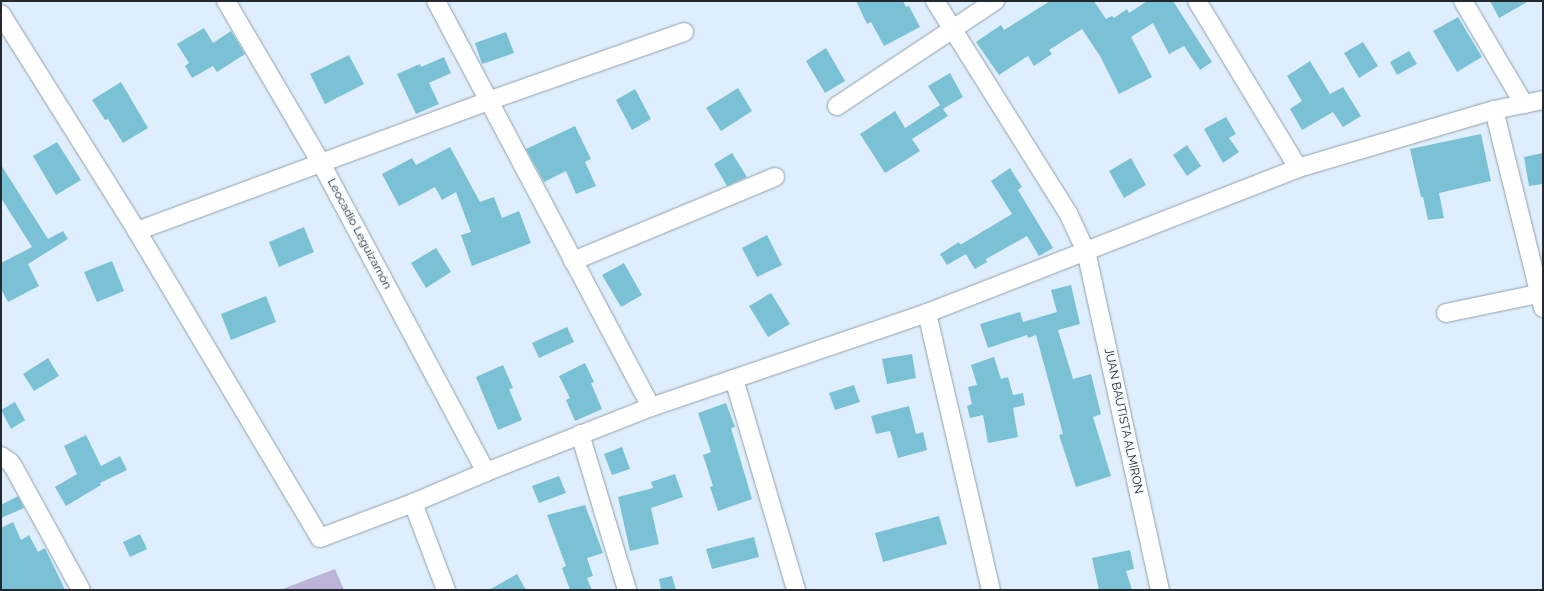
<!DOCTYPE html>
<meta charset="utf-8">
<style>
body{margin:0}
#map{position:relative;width:1544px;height:591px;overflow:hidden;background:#deeefc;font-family:Raleway,sans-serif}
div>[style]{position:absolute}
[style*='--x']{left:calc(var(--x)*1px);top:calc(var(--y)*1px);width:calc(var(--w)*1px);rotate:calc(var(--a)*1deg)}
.green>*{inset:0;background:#bbb4d6}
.building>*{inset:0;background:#7bc1d5}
.roads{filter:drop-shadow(0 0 1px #90a0ac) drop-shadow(0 0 1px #90a0ac)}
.minor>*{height:18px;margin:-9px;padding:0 9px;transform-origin:9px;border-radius:9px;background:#fff}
span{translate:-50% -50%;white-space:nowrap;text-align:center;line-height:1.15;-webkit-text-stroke:4px #f6fafc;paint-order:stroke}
.street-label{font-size:12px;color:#23292e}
.frame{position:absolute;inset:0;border:2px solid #23292e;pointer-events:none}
</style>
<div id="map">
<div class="green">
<i style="clip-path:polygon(335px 569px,344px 590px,280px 590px)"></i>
</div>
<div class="building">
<i style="clip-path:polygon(856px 1px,903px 1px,906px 7px,909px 6px,920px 27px,884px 46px,871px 22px,867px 24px)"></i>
<i style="clip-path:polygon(1050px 1px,1094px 1px,1106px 19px,1112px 16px,1114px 18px,1127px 9px,1129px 13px,1147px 1px,1173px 1px,1212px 62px,1200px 70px,1184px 46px,1169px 54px,1153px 23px,1131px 37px,1152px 77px,1119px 94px,1100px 56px,1082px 29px,1049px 50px,1052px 54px,1034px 66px,1028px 56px,999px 75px,976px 42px,1001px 25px,1004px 30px)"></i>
<i style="clip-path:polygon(1490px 1px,1529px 1px,1499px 18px)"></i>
<i style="clip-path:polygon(1458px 17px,1482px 57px,1457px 72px,1433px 31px)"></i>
<i style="clip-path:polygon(204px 28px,213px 43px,231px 31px,245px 54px,217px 72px,213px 66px,192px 78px,185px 66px,189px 63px,177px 44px)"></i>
<i style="clip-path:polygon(506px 32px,514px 53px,482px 64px,475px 43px)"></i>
<i style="clip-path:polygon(1363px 42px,1378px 66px,1359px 78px,1344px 53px)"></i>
<i style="clip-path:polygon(826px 48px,845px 81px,825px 93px,806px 61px)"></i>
<i style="clip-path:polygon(1409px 51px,1417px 64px,1397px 75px,1390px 62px)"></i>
<i style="clip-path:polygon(349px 55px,364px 84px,325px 104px,310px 74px)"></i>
<i style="clip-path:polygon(444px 57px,451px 73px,429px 83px,439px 104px,416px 114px,397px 74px,420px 64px,421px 67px)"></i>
<i style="clip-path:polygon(1310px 61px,1330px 94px,1343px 87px,1361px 116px,1343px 127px,1333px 112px,1302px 130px,1290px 109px,1302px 101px,1287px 76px)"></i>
<i style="clip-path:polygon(950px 73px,963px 97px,943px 109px,948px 116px,912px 139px,920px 151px,885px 173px,860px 134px,895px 111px,905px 128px,940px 105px,928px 86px)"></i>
<i style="clip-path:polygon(121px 82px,148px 128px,123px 143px,108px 119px,105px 120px,92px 100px)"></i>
<i style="clip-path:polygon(738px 88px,752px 111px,721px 131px,706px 108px)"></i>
<i style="clip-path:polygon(635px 89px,651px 119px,632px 130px,616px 100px)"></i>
<i style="clip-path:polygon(1226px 117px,1236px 134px,1229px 138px,1239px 152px,1223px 163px,1204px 129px)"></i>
<i style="clip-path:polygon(575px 126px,591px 159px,585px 162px,596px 186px,576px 194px,566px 171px,544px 182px,526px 149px)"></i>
<i style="clip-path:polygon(1481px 134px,1491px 181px,1439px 193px,1444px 218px,1428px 220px,1423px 197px,1421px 197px,1410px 149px)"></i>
<i style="clip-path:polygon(57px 142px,81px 180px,56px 195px,33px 156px)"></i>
<i style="clip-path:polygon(1187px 145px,1201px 166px,1187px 176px,1173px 155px)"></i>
<i style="clip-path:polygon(450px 147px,480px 202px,494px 197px,502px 218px,519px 211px,531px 243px,472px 266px,461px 235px,471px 232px,456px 192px,442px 200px,435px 187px,399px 206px,382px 174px,412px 158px,416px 165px)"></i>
<i style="clip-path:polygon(732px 153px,747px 177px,727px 186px,714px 164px)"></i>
<i style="clip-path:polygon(1543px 153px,1543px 184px,1529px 186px,1524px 157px)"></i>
<i style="clip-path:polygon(1131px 158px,1146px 185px,1124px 198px,1109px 171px)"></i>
<i style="clip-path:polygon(1px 165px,48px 239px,63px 231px,68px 239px,28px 264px,39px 286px,8px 302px,1px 289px,1px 263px,32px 247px,1px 198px)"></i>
<i style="clip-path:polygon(1010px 168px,1022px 187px,1018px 190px,1053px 248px,1039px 256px,1027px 236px,986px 259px,987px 262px,975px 269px,960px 245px,1012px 214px,991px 181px)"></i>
<i style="clip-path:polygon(304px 227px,314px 252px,279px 267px,269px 242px)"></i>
<i style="clip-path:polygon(767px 235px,782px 265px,757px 277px,742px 248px)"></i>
<i style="clip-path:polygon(959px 242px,966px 254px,947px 265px,940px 254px)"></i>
<i style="clip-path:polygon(436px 248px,451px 272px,426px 288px,411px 263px)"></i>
<i style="clip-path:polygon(112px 261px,124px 291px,97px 302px,84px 272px)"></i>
<i style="clip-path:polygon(624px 263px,642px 295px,621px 307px,602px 275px)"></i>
<i style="clip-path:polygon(1071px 285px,1080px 324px,1058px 330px,1073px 379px,1091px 374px,1101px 414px,1093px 417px,1111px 476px,1076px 487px,1059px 435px,1063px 434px,1036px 335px,1028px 338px,1027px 335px,988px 348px,980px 324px,1020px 312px,1023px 322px,1057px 312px,1051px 290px)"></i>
<i style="clip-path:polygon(771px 293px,790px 324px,768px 337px,749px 306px)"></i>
<i style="clip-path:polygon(266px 296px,276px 322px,231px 340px,221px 314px)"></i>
<i style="clip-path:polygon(567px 327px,574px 342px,539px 358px,532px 343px)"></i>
<i style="clip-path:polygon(912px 354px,916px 378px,887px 384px,882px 359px)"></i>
<i style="clip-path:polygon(994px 357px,1001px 379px,1008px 377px,1013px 395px,1023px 393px,1025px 405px,1013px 408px,1018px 437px,988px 443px,983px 415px,970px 418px,967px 406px,972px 404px,968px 387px,977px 385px,971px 365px)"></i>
<i style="clip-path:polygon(48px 358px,59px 376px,34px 391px,23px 374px)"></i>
<i style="clip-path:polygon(585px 363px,594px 382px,591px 383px,602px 409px,575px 421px,566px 400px,570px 398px,559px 376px)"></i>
<i style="clip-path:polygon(503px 365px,513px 388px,509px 389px,522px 420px,498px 430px,476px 377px)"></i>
<i style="clip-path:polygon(854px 385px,860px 402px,835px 410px,829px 393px)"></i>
<i style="clip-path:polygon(15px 402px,25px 420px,11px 429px,1px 410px)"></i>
<i style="clip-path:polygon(726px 403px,735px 427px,731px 428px,752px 499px,718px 511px,710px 487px,713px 486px,703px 455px,711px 452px,698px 413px)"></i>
<i style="clip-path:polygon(909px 406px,916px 434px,923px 432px,927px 450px,898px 458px,890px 431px,876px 434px,871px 416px)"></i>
<i style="clip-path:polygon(86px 435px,101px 466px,120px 456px,127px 470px,100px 483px,101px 485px,66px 506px,55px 487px,77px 474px,64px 446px)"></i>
<i style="clip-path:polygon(622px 447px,630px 469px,612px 475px,604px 454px)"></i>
<i style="clip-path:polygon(675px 474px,683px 497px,651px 508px,659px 544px,630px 551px,618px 497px,653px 488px,651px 482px)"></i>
<i style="clip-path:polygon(559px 476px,566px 493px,539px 503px,532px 486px)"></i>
<i style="clip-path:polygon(18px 496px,24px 508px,1px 518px,1px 505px)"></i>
<i style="clip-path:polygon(585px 505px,603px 553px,587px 558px,593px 576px,587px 578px,592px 590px,570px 590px,562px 568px,566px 566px,547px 515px)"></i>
<i style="clip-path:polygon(939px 516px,947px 544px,883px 562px,875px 533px)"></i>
<i style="clip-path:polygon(13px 522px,21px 540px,29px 535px,38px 552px,45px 548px,65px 590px,1px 590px,1px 528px)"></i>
<i style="clip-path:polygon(140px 534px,147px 549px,130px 557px,123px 542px)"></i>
<i style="clip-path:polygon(754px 537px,759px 557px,712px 569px,706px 549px)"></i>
<i style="clip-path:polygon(1130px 550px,1134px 569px,1126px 571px,1132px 590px,1099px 590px,1092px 558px)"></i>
<i style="clip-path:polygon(517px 574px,526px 590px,489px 590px)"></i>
<i style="clip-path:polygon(672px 576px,676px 590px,661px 590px,659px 579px)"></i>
</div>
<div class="roads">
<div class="minor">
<i style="--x:226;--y:1;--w:188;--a:59.6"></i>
<i style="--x:321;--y:163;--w:350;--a:61.9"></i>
<i style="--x:436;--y:1;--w:459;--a:62.1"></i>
<i style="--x:935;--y:1;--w:252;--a:57.9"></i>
<i style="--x:1069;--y:215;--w:40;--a:65"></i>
<i style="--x:1086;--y:251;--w:347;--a:77.7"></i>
<i style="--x:1197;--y:1;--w:195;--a:58.8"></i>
<i style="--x:1463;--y:1;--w:120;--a:59.4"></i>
<i style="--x:1;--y:14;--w:256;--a:57.9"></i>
<i style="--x:137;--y:231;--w:357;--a:59.2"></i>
<i style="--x:320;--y:538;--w:99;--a:-20.6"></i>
<i style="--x:413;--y:503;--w:79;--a:-23"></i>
<i style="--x:486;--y:472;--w:177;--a:-21.5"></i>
<i style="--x:651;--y:407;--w:292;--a:-18.8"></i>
<i style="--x:927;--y:313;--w:398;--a:-21.3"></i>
<i style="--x:1298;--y:168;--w:204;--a:-16.5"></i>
<i style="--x:1494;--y:110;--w:50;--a:-11.5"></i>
<i style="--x:837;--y:106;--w:190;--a:-33.6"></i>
<i style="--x:1494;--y:110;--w:204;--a:76.1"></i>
<i style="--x:137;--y:231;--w:374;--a:-20.3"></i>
<i style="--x:488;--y:101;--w:208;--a:-19.4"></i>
<i style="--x:573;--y:261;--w:219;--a:-22.6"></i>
<i style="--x:927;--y:313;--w:284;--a:77"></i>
<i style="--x:1446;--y:313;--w:99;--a:-11.7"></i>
<i style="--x:734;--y:379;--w:220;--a:73.6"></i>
<i style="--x:580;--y:434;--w:163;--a:73.2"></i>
<i style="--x:1;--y:456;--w:11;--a:34"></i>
<i style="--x:10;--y:462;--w:7;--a:56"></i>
<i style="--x:14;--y:468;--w:139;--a:61.2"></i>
<i style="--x:413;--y:503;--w:93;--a:69.2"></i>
</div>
</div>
<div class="street-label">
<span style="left:359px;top:234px;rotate:62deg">Leocadio Leguizamón</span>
<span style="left:1123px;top:421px;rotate:78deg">JUAN BAUTISTA ALMIRON</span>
</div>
<div class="frame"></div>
</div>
